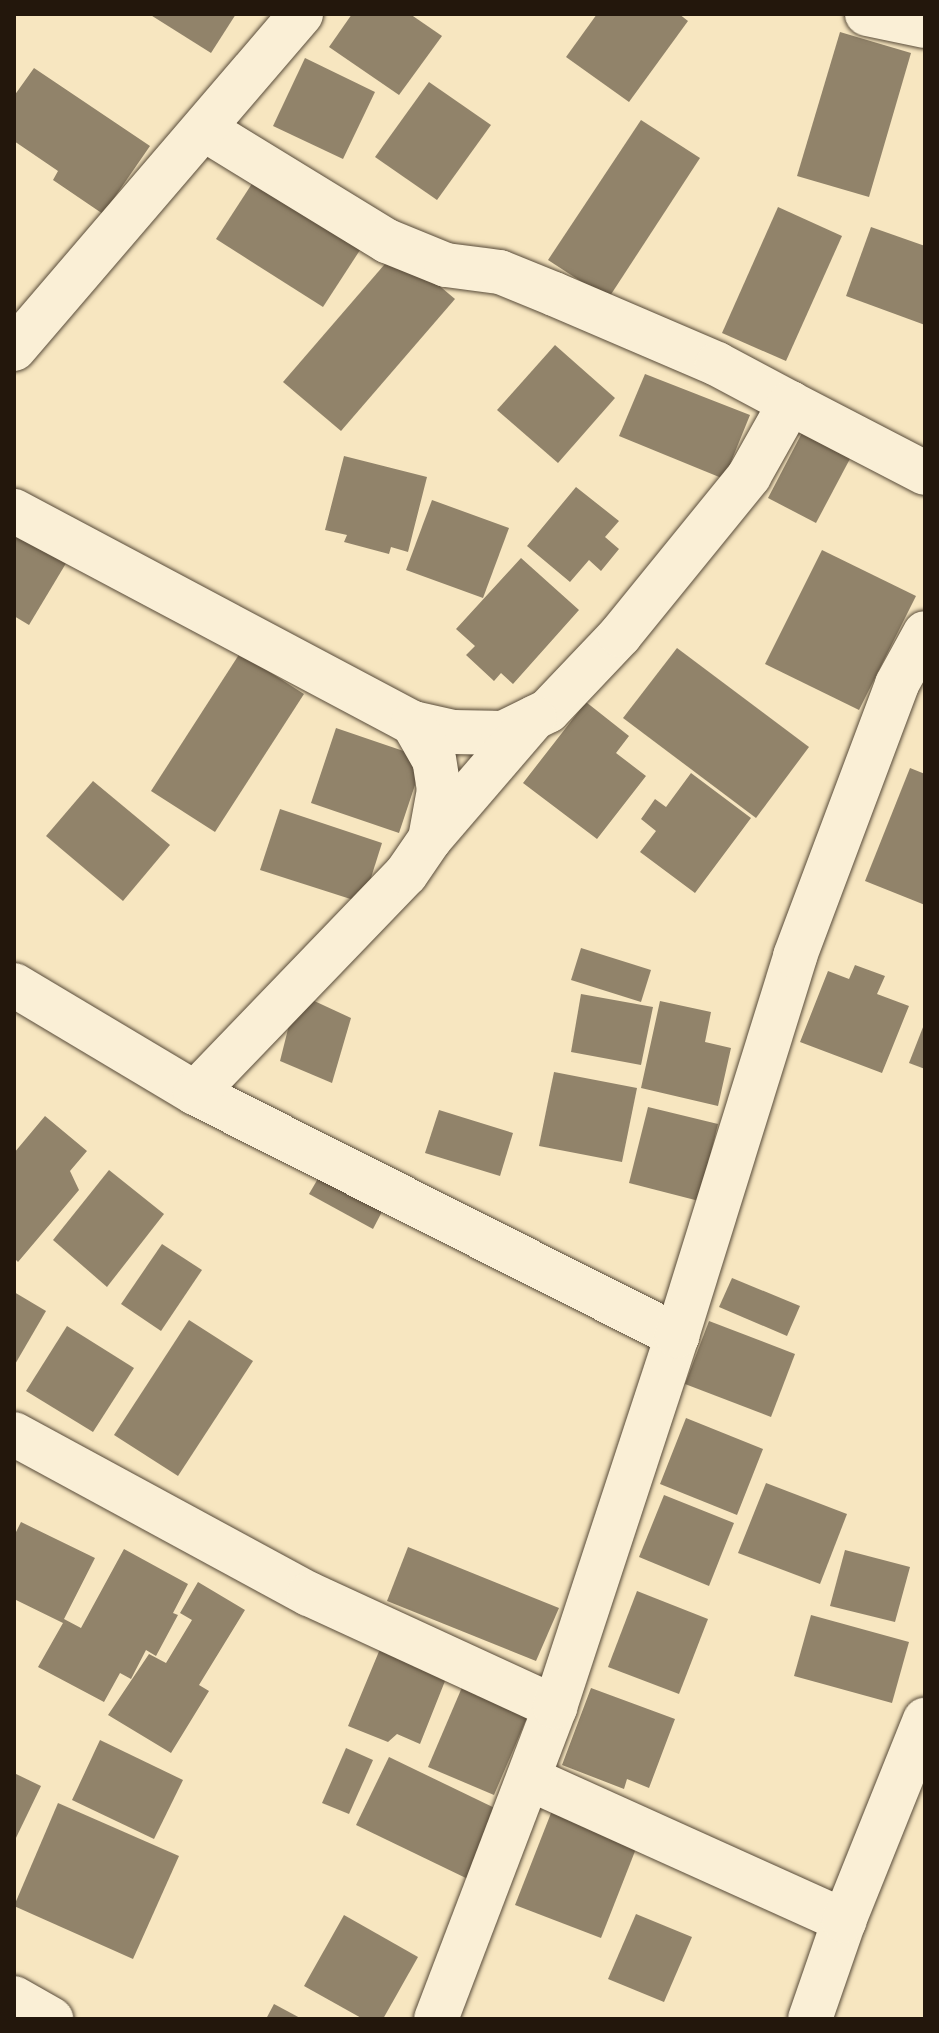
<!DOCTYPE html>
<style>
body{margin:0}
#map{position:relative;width:939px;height:2033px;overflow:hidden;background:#f7e6c0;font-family:"Old Standard TT",serif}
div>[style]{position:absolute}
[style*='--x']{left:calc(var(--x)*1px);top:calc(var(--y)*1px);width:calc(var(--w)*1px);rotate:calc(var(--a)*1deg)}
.building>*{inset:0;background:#91836a}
.roads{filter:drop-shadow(0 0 2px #584b39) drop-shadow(0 0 2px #584b39)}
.minor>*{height:44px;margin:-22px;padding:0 22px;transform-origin:22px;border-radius:22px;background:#faefd6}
span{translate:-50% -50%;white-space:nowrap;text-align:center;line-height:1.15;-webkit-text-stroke:6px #faefd6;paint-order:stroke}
.frame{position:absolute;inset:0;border:16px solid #23170c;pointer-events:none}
</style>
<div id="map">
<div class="building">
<i style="clip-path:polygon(149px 14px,236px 14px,211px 53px)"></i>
<i style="clip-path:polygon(352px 14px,410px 14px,442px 36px,399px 95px,329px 47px)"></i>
<i style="clip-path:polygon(597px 14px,679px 14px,688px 21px,629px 102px,566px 57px)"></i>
<i style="clip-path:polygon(840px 32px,911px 53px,869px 197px,797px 176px)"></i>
<i style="clip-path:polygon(305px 58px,375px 92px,343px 159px,273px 126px)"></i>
<i style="clip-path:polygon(34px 68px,150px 146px,103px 214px,53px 180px,58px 171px,14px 141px,14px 96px)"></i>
<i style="clip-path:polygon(429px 82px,491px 125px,437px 200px,375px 157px)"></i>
<i style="clip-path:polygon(641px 120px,700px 158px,608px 299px,548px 260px)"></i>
<i style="clip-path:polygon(255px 179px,362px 247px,323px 307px,216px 239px)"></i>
<i style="clip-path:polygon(778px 207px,842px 236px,786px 361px,722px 333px)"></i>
<i style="clip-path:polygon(871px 227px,925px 246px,925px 325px,846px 296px)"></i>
<i style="clip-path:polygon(397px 250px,455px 299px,341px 431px,283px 382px)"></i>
<i style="clip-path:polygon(555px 345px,615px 398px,558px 463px,497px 410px)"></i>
<i style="clip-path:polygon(645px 374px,750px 415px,724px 479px,619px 436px)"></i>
<i style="clip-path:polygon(804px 429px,852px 455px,816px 523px,768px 498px)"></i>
<i style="clip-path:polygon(344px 456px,427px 477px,408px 552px,391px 547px,389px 554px,344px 542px,347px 535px,325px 530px)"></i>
<i style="clip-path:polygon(576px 487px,619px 521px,605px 537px,619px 549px,601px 571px,589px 560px,570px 582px,527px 546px)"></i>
<i style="clip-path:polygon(432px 500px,509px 528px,483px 598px,406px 570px)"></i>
<i style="clip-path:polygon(14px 527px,68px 560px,29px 625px,14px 616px)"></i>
<i style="clip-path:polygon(822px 550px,916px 596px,859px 710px,765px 664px)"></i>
<i style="clip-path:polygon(521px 558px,579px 610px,513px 684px,501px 673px,494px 681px,466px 655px,475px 646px,456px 629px)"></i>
<i style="clip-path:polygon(677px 648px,809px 747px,756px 818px,623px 718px)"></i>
<i style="clip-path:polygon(240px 653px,304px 694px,215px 832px,151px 791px)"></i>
<i style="clip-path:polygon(586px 702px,629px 736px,616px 753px,646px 776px,597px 839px,523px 783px)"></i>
<i style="clip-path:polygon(336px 728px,424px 758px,399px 833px,311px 803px)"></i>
<i style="clip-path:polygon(910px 768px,925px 774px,925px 905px,865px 881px)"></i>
<i style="clip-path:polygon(691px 773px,751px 818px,695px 893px,640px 852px,656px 831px,641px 819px,655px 799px,666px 807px)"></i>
<i style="clip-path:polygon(93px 781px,170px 845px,123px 901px,46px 836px)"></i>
<i style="clip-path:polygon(280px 809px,382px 843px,363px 903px,260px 870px)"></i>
<i style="clip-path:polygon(581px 948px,651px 970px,641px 1002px,571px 980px)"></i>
<i style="clip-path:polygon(855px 965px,885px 976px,877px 994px,909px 1006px,882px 1073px,800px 1042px,828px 971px,849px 979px)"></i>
<i style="clip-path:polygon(297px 993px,351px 1018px,332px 1083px,280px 1061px)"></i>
<i style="clip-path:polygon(581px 994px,653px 1007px,641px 1065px,571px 1052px)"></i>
<i style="clip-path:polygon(660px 1001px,711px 1012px,705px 1042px,731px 1048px,718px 1106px,641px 1088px)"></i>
<i style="clip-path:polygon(925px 1022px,925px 1069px,909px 1063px)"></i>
<i style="clip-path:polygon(554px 1072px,637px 1088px,622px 1162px,539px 1146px)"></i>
<i style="clip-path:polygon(648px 1107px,718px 1124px,699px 1201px,629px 1183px)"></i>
<i style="clip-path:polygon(439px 1110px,513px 1133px,500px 1176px,425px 1153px)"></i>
<i style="clip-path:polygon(45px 1116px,87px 1151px,70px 1171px,79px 1190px,18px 1262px,14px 1258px,14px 1153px)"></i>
<i style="clip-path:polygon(109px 1170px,164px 1214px,107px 1287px,53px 1240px)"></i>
<i style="clip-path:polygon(323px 1170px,386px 1204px,373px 1229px,309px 1194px)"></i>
<i style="clip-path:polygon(162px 1244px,202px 1270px,161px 1331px,121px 1304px)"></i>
<i style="clip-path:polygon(732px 1278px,800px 1306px,787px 1336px,719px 1307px)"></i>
<i style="clip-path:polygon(14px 1292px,46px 1311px,14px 1366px)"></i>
<i style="clip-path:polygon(189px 1320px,253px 1361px,178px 1476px,114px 1435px)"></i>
<i style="clip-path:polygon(709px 1321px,795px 1354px,771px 1417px,685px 1384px)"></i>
<i style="clip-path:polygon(67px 1326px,134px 1368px,93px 1432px,26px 1391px)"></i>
<i style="clip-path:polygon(686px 1418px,763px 1449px,737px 1515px,660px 1484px)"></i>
<i style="clip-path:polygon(766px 1483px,847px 1514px,820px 1584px,738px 1553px)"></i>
<i style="clip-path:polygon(664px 1495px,734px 1523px,709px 1586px,639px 1557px)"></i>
<i style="clip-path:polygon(21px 1522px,95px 1558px,64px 1619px,81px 1628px,124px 1549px,188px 1584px,173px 1613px,178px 1615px,156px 1656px,146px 1650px,131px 1679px,120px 1673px,104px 1702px,38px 1667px,63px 1623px,14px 1599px,14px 1536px)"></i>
<i style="clip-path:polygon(408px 1547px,559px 1608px,536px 1661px,387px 1601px)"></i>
<i style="clip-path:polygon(845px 1550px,910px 1567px,895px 1622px,830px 1606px)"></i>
<i style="clip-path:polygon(198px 1582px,245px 1610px,199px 1685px,209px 1691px,171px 1753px,108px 1715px,149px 1654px,166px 1663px,192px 1620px,180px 1613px)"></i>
<i style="clip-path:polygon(637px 1591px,708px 1619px,679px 1694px,608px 1667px)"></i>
<i style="clip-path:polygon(811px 1615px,909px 1642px,892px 1703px,794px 1676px)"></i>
<i style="clip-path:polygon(380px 1649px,447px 1676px,420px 1744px,397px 1734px,388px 1742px,348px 1726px)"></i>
<i style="clip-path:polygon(463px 1685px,529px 1713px,494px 1795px,428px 1767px)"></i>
<i style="clip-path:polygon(591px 1688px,675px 1719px,649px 1788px,627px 1779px,624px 1789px,562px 1765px)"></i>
<i style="clip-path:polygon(100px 1740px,183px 1780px,154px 1839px,72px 1800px)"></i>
<i style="clip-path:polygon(346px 1748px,373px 1760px,349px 1814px,322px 1803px)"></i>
<i style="clip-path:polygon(389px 1757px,503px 1812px,470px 1880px,356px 1825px)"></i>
<i style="clip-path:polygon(14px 1773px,41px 1786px,14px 1842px)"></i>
<i style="clip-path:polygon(58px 1803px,179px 1856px,133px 1959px,14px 1906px)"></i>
<i style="clip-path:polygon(553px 1808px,639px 1841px,601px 1938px,515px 1905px)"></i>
<i style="clip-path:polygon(636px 1914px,692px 1937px,664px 2002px,608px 1979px)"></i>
<i style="clip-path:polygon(344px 1915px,418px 1957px,383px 2019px,363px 2019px,304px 1986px)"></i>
<i style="clip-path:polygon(274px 2004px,302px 2019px,266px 2019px)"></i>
</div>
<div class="roads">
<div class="minor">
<i style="--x:867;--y:14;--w:59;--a:11.7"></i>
<i style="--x:204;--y:129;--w:215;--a:31.5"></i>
<i style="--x:387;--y:241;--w:64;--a:22.1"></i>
<i style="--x:446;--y:265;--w:54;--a:7.4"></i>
<i style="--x:500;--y:272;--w:58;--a:22.2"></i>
<i style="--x:554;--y:294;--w:177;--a:23.2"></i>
<i style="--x:717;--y:364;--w:83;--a:28.1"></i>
<i style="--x:14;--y:349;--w:441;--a:-49.4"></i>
<i style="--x:14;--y:511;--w:452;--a:28"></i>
<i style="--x:413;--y:723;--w:41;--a:12.7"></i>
<i style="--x:453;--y:732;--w:50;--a:1.1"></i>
<i style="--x:503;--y:733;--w:50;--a:-26.1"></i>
<i style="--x:548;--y:711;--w:105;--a:-46.5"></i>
<i style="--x:620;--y:635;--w:205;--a:-50.9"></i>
<i style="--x:749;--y:476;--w:84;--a:-60.7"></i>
<i style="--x:790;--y:403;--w:152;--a:27.4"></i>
<i style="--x:430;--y:839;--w:160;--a:-49.3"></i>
<i style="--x:14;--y:985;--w:211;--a:30.8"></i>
<i style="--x:195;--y:1093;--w:540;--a:26.75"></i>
<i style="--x:195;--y:1093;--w:304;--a:-46.1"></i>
<i style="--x:406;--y:874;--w:42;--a:-55.6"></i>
<i style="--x:430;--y:839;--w:50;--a:-79.6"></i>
<i style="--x:439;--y:790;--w:30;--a:-99"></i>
<i style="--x:434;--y:760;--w:43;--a:-119.6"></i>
<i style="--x:14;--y:1434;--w:336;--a:28.5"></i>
<i style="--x:309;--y:1594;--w:271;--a:24.7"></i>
<i style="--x:530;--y:1779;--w:345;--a:24.3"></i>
<i style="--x:14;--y:1998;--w:43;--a:29.6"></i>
<i style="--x:436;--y:2019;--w:334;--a:-69.1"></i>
<i style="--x:555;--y:1707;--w:391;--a:-71.8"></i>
<i style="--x:677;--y:1336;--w:398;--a:-72.7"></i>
<i style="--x:795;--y:956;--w:290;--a:-69.4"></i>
<i style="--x:897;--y:684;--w:58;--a:-61.2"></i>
<i style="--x:810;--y:2019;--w:104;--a:-70.9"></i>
<i style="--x:844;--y:1921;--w:217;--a:-68.1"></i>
</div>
</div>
<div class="frame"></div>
</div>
